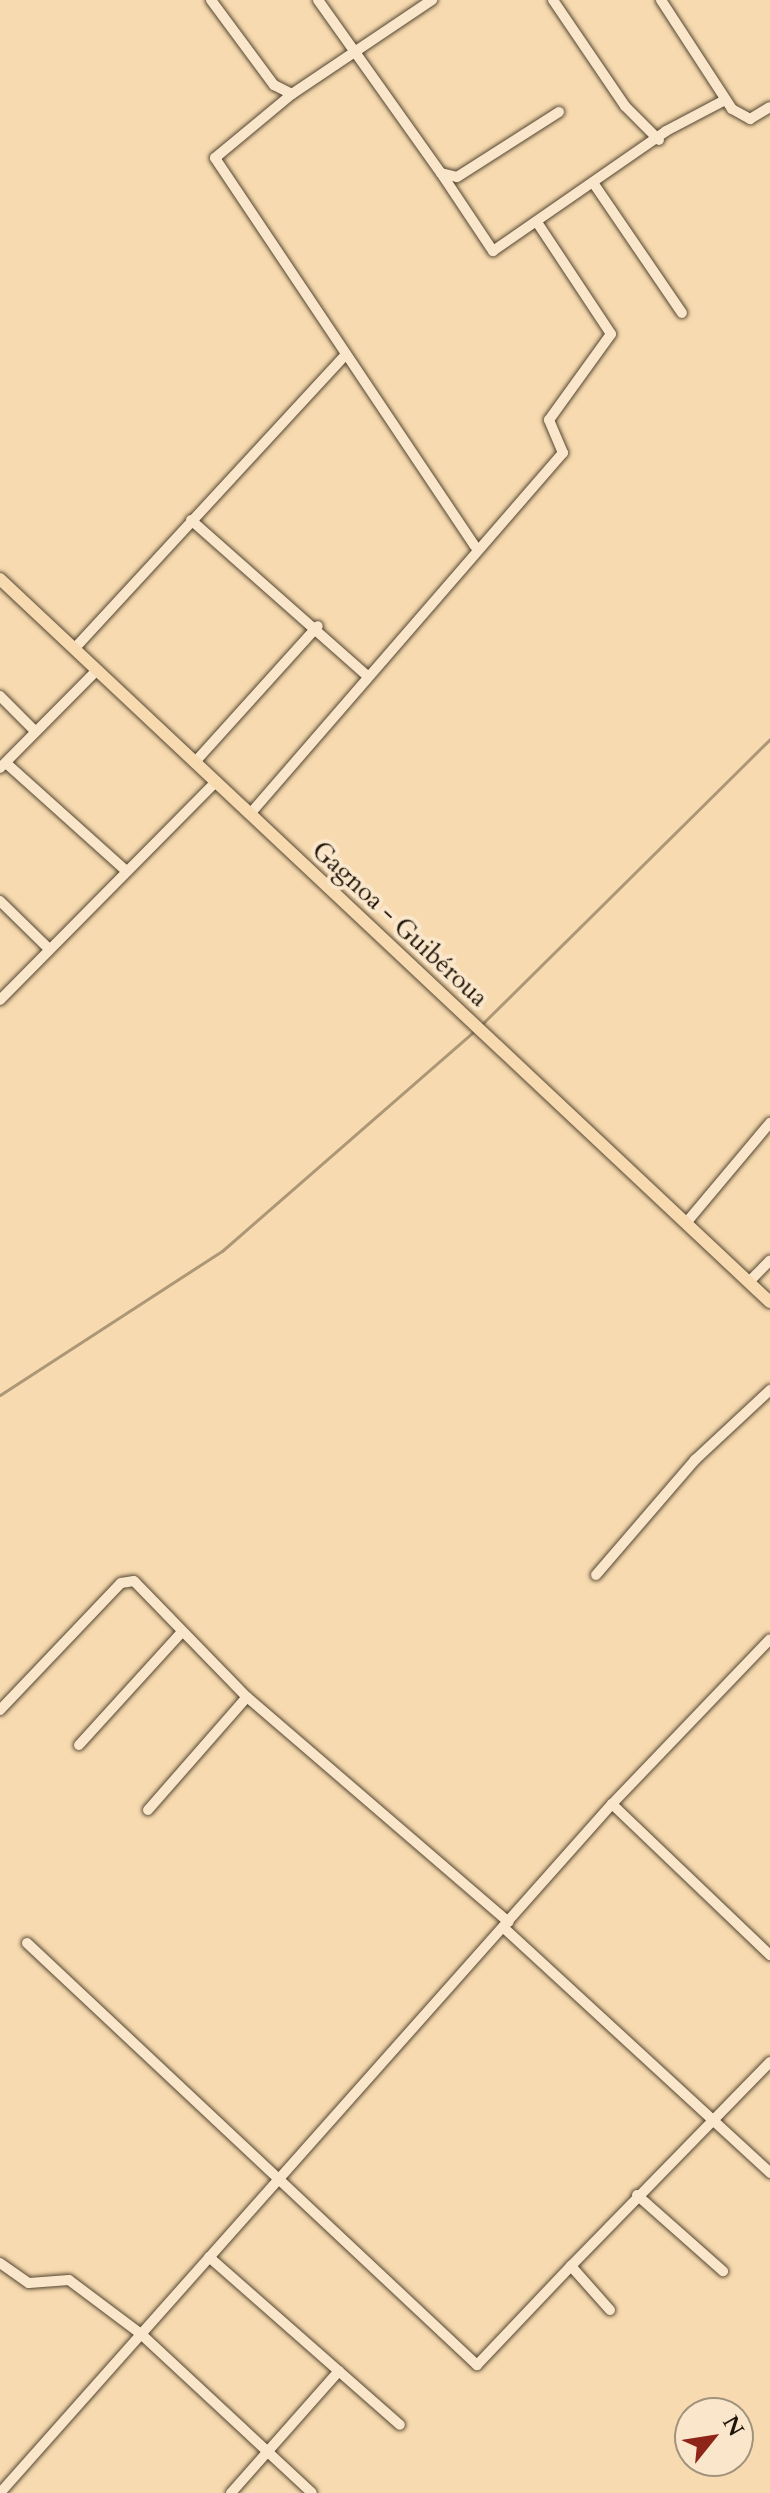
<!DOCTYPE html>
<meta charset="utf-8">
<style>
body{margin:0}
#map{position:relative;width:770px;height:2493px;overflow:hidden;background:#f7daaf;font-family:Cardo,serif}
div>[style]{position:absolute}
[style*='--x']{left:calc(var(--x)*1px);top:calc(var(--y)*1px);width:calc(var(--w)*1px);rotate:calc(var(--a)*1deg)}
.stream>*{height:3px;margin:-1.5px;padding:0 1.5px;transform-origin:1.5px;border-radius:1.5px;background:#ad9777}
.roads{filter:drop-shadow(0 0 2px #544632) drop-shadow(0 0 2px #544632)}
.minor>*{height:10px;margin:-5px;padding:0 5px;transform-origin:5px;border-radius:5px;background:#fae7cb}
.major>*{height:12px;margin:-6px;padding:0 6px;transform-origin:6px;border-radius:6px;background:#f7daaf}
span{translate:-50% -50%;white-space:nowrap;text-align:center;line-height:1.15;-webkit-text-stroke:8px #fae7cb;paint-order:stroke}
.street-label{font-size:26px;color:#1e1409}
.north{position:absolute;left:674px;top:2397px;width:80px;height:80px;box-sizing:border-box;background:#fae7cb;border:2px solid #a2937d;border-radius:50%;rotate:60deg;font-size:22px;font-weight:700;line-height:32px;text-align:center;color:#1e1409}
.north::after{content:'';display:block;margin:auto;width:28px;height:36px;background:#8f2418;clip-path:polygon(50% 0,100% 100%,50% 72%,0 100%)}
</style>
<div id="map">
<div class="stream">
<i style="--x:480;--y:1026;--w:408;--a:-44.7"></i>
<i style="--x:0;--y:1395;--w:265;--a:-33"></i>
<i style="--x:222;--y:1251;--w:335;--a:-41.1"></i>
</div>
<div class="roads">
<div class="minor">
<i style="--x:211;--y:0;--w:106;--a:53.5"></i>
<i style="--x:274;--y:85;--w:20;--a:27"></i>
<i style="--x:292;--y:94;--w:169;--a:-33.9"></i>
<i style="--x:318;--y:0;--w:212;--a:54.6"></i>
<i style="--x:441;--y:173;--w:16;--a:14"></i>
<i style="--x:457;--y:177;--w:121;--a:-32.5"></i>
<i style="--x:553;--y:0;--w:128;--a:55.8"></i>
<i style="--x:625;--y:106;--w:48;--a:45"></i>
<i style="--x:661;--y:0;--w:130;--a:56.9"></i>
<i style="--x:732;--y:109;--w:21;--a:29"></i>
<i style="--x:750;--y:119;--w:23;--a:-31"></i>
<i style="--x:292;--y:94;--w:100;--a:140.3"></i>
<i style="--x:215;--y:158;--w:467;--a:56.2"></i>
<i style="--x:441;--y:173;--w:94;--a:56.3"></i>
<i style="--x:493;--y:251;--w:211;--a:-34.7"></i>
<i style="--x:666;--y:131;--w:67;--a:-27.7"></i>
<i style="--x:594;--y:184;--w:156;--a:55.7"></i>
<i style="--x:191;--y:520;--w:234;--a:41.5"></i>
<i style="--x:74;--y:649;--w:401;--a:-47.3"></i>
<i style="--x:0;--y:696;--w:48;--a:45"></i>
<i style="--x:195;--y:762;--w:183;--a:-47.9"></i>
<i style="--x:6;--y:763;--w:159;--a:41.9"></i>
<i style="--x:0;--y:768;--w:138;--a:-45.3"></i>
<i style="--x:250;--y:814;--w:478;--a:-49.1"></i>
<i style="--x:563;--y:453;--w:36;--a:-113"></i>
<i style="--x:549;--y:420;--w:106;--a:-54.2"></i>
<i style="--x:611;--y:334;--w:134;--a:-123.5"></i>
<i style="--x:0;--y:901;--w:66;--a:44.4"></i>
<i style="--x:0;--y:1000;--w:307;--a:-45.3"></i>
<i style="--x:686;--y:1223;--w:131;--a:-50"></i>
<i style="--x:749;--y:1282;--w:30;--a:-46"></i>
<i style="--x:596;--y:1575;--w:152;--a:-49.3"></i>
<i style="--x:695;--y:1460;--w:103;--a:-43"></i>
<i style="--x:0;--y:1710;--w:175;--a:-46.4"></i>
<i style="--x:121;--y:1583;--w:13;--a:-9"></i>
<i style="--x:134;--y:1581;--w:162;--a:45.8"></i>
<i style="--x:247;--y:1697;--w:345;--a:40.7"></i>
<i style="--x:79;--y:1745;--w:153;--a:-47.7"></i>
<i style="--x:612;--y:1804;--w:219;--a:43.7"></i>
<i style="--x:148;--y:1810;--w:150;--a:-48.8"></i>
<i style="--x:504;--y:1928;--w:362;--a:42.6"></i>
<i style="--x:27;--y:1943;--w:617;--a:43.16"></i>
<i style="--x:477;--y:2365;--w:137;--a:-46.5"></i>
<i style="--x:637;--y:2195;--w:115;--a:41.5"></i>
<i style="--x:209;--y:2257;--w:254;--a:41.3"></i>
<i style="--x:0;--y:2263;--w:35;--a:35"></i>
<i style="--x:29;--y:2283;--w:40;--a:-4.3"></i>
<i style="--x:69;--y:2280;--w:90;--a:36.9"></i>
<i style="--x:141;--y:2334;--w:233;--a:42.9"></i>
<i style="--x:610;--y:2310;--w:59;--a:-131.6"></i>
<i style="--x:571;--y:2266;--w:285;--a:-45.7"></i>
<i style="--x:0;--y:2493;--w:922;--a:-48.39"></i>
<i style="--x:612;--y:1804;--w:228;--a:-46.2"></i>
<i style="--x:231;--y:2493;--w:163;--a:-48.5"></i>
</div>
<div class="major">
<i style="--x:0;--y:579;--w:1056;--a:43.2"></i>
</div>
</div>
<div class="street-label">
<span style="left:400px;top:924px;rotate:43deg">Gagnoa - Guibéroua</span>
</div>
<div class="north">N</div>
</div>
